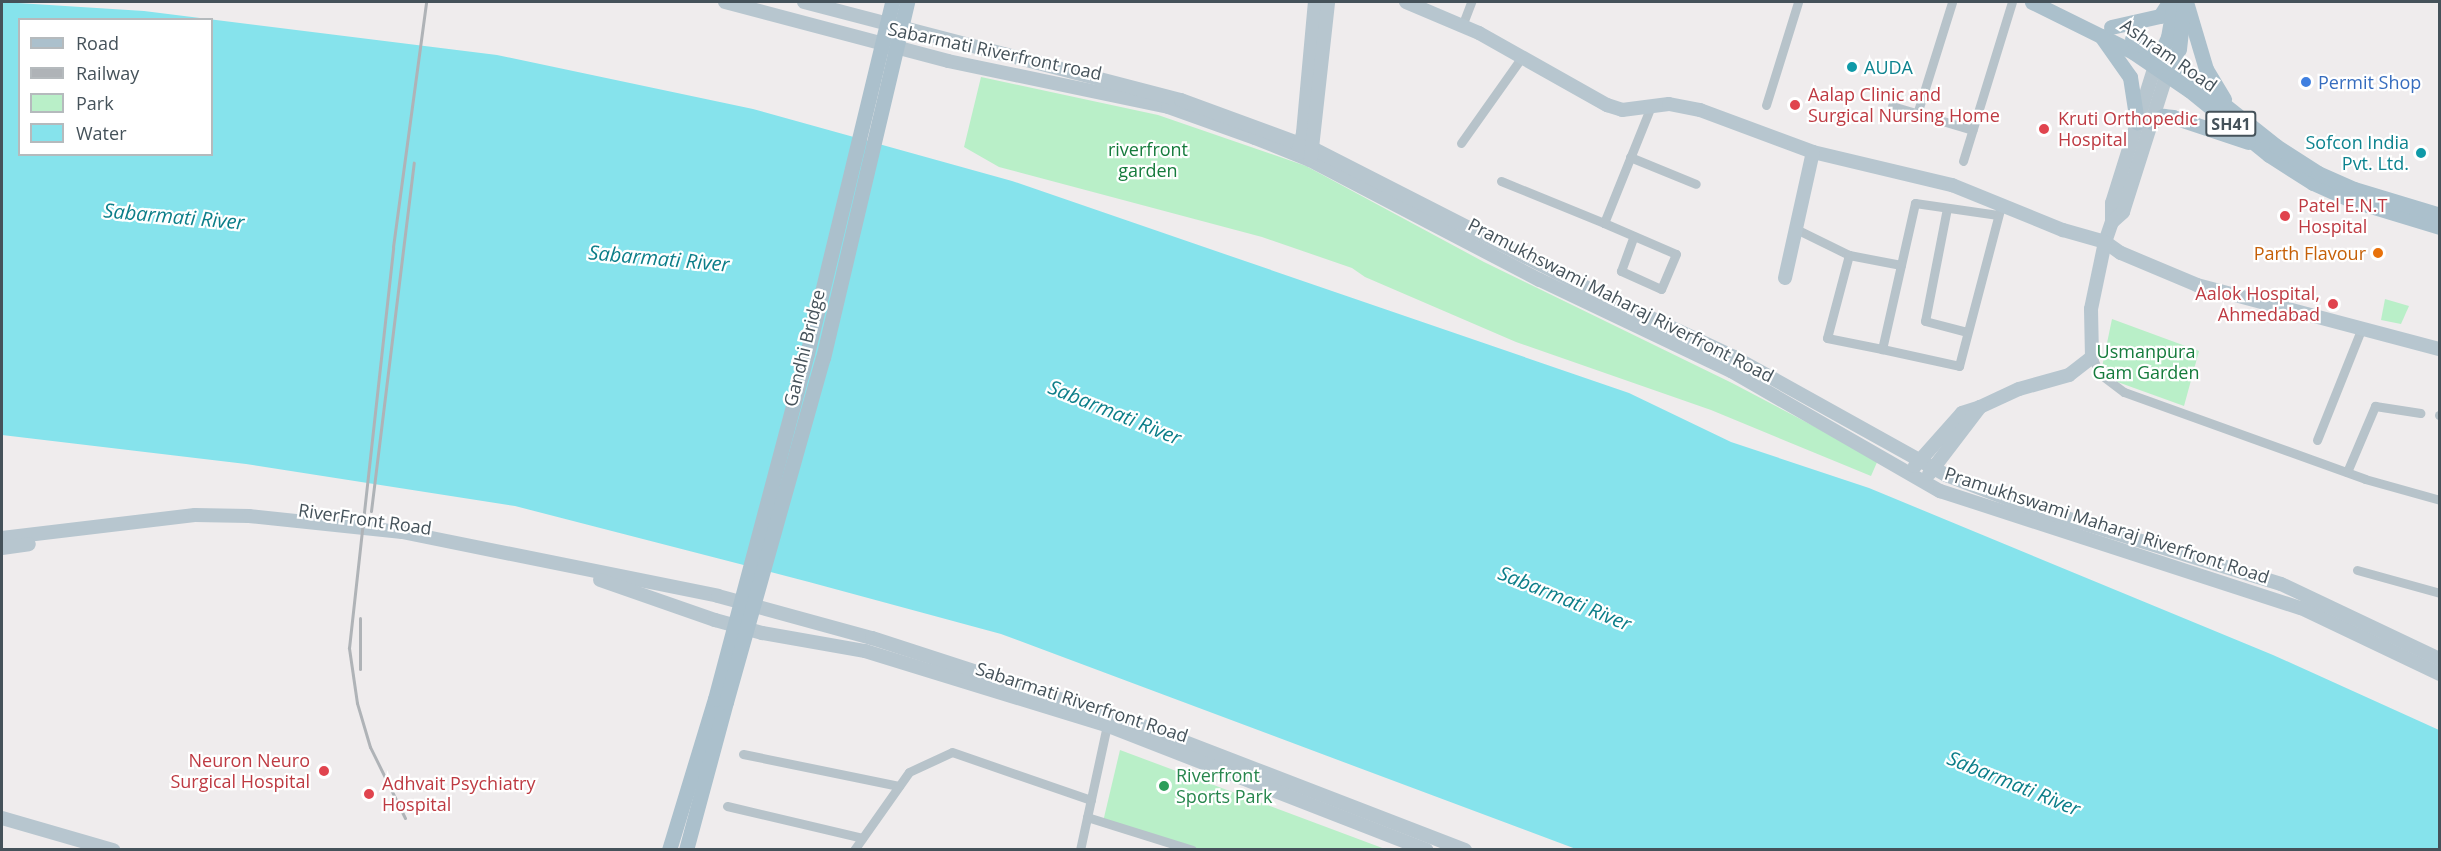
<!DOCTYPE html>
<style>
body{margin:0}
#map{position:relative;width:2441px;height:851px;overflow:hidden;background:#efeced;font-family:"Open Sans",sans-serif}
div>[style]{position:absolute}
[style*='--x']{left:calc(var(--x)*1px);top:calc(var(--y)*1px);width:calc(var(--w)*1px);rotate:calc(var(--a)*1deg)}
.green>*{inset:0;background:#b9efc8}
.water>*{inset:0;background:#86e3ec}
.street>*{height:9px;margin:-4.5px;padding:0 4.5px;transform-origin:4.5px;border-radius:4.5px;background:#b7c3ca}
.secondary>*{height:14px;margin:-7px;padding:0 7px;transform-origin:7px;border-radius:7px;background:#b7c6cf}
.primary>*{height:15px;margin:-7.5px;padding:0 7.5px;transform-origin:7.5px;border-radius:7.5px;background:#abc0cc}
.rail>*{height:3px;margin:-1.5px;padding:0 1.5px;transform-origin:1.5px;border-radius:1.5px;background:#afb3b7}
.primary-bridge>*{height:15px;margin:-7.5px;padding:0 7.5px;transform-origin:7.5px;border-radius:7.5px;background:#abc0cc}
.dots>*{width:16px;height:16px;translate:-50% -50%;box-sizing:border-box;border:3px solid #fff;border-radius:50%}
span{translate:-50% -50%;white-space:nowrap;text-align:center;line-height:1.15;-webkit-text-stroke:4.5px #fff;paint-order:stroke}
.shield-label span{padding:2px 4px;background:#fff;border:2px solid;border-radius:4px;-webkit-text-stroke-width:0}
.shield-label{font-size:16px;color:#45525a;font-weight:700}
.street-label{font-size:18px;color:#45525a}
.culture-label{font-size:18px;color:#0d838f}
.left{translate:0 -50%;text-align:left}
.right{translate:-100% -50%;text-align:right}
.shop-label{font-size:18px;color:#366cbe}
.health-label{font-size:18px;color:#be3a42}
.park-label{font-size:18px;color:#157b3c}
.food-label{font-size:18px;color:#c56008}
.leisure-label{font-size:18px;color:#27864d}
.water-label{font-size:20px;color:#0c7e89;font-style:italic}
.frame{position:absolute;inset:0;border:3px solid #45525a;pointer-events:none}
.legend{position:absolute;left:18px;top:18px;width:195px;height:138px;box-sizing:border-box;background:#fff;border:2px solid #b5babd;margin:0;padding:8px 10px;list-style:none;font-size:18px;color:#45525a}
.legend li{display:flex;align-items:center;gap:12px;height:30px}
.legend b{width:30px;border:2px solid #b5babd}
</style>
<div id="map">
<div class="green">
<i style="clip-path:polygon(981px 77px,1158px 115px,1306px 166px,1484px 262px,1732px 383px,1878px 460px,1871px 476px,1711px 410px,1516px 342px,1365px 277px,1352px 268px,1262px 237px,999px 167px,964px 147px)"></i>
<i style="clip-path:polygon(2385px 299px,2409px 306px,2401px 324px,2381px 320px)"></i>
<i style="clip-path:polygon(2112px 319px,2199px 351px,2184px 406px,2112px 380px,2101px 372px)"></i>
<i style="clip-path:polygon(1120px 750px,1385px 849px,1175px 849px,1102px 826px)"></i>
</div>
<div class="water">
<i style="clip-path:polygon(evenodd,2px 2px,144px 11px,497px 55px,753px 109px,1012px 181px,1629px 393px,1731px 442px,1869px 488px,2273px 655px,2439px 730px,2439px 849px,1576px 849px,1001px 634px,809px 582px,515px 506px,246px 464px,2px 435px,2px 2px,20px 20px,212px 20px,212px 154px,20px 154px,20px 20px)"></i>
</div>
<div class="street">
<i style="--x:1462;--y:26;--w:26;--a:-69"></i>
<i style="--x:1766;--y:105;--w:108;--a:-72.7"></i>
<i style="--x:1892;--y:106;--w:84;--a:16.5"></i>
<i style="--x:1917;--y:114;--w:117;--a:-72.6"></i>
<i style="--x:1461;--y:143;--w:105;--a:-54.7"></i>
<i style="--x:1630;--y:157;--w:71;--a:22.2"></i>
<i style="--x:1963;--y:161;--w:166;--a:-72.9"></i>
<i style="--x:1501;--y:181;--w:111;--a:22.2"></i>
<i style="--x:1604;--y:223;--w:78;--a:23.3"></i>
<i style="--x:1676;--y:254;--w:38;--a:113"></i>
<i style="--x:1661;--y:289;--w:44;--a:-155.8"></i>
<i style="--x:1621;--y:271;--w:37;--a:-70"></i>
<i style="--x:1947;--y:208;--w:115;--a:101"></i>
<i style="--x:1925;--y:321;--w:43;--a:14.7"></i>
<i style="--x:1998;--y:215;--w:84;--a:-171.8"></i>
<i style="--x:1915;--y:203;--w:150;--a:102.7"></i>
<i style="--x:1882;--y:349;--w:79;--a:12.4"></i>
<i style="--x:1959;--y:366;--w:165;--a:-75.3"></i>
<i style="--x:1604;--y:223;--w:126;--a:-68.1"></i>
<i style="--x:1796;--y:229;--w:59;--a:26.1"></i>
<i style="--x:1882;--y:349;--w:56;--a:-168.7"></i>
<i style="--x:1827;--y:338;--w:86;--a:-75.2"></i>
<i style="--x:1849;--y:255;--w:53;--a:10.9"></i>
<i style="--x:2092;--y:357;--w:19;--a:65"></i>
<i style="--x:2100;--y:374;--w:30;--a:37"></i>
<i style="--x:2124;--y:392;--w:256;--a:19.8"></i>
<i style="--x:2365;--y:479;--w:78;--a:15.6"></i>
<i style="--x:2439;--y:415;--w:1;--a:0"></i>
<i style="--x:2317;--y:440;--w:118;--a:-68.2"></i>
<i style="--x:2347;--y:472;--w:72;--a:-67"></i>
<i style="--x:2375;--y:406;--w:46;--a:8.8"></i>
<i style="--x:2357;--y:570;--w:86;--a:15.5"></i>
<i style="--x:743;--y:754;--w:159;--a:11.6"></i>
<i style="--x:727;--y:806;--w:139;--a:13.3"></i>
<i style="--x:1087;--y:817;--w:110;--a:17.4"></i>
<i style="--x:854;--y:850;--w:95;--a:-54.8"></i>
<i style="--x:909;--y:772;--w:47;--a:-24.9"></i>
<i style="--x:952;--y:752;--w:147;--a:19.1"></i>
<i style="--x:1080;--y:850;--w:133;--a:-77.8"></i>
</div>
<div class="secondary">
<i style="--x:725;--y:2;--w:231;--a:14.8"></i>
<i style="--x:948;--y:61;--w:225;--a:11.8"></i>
<i style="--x:1168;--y:107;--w:92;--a:19.6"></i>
<i style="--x:1255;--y:138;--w:59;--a:21.8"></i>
<i style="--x:1310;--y:160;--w:259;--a:27.6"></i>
<i style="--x:1540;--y:280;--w:212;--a:25.5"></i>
<i style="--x:1731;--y:371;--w:241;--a:29.9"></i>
<i style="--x:1940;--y:491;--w:379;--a:18"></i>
<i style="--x:2301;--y:608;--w:154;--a:25.4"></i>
<i style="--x:804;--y:2;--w:390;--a:14.6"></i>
<i style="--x:1181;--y:100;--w:142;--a:20.2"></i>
<i style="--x:1314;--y:149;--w:297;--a:27"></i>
<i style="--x:1579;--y:284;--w:171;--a:25.2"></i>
<i style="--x:1734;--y:357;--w:243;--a:29.1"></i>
<i style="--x:1946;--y:475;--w:80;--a:21.1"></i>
<i style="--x:2021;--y:504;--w:272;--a:17.1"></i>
<i style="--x:2281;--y:584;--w:176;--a:25.3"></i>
<i style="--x:1406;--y:2;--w:79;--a:23"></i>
<i style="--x:1479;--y:33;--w:147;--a:29.4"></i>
<i style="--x:1607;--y:105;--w:16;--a:18"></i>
<i style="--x:1622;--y:110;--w:47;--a:-7.3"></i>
<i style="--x:1669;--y:104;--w:32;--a:11"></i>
<i style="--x:1700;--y:110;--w:121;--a:20.4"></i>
<i style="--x:1813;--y:152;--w:143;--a:13.4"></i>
<i style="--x:1952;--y:185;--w:120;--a:22.1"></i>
<i style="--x:2063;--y:230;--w:44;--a:15.9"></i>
<i style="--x:2105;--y:242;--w:21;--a:-71"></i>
<i style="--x:2112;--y:222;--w:19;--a:-90"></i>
<i style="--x:2112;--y:203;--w:144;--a:-72.6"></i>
<i style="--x:1298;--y:153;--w:21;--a:-76"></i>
<i style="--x:1303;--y:133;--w:132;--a:-84.8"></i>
<i style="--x:1311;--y:157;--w:156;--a:-83.7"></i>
<i style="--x:2112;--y:222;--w:15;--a:-42"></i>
<i style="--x:2123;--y:212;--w:146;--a:-72.4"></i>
<i style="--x:2105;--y:242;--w:19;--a:35"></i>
<i style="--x:2121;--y:253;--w:82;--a:22.8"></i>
<i style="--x:2197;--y:285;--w:251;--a:14.8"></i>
<i style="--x:1785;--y:278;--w:129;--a:-77.5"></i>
<i style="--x:1980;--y:407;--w:43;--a:-24.8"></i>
<i style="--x:2019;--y:389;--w:52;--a:-15.6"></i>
<i style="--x:2069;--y:375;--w:29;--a:-38"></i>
<i style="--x:2092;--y:357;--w:48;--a:-91.2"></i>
<i style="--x:2091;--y:309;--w:68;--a:-78.2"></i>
<i style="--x:1915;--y:466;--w:71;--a:-48.4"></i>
<i style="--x:1962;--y:413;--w:19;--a:-18"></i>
<i style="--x:1980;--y:407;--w:84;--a:127.3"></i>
<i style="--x:2;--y:538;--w:194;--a:-6.8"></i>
<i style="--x:195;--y:515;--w:54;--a:1.1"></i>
<i style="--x:249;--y:516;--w:154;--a:6"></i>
<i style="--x:402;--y:532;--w:322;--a:11.4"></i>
<i style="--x:718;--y:596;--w:160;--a:15.3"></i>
<i style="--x:872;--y:638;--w:288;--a:18"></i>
<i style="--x:1146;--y:727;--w:342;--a:21.1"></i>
<i style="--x:2;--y:548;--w:27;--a:-8"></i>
<i style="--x:600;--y:580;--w:122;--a:19.2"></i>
<i style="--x:715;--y:620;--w:49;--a:15.5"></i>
<i style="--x:762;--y:633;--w:105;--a:9.9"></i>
<i style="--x:865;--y:651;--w:252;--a:17.1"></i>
<i style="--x:1106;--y:725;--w:344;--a:21.3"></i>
<i style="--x:2;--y:818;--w:116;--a:16.1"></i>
</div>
<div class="primary">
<i style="--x:2032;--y:2;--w:113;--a:26.3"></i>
<i style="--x:2133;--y:52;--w:68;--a:34.2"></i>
<i style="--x:2189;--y:90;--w:103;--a:39.1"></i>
<i style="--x:2269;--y:155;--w:52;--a:32.5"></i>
<i style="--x:2313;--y:183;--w:42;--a:24.1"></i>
<i style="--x:2351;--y:200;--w:93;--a:16.9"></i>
<i style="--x:2186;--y:2;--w:70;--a:73.4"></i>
<i style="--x:2206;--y:69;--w:35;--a:59"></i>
<i style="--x:2111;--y:27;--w:50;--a:-12.7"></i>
<i style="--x:2160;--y:16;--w:17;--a:-57"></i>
<i style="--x:2101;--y:36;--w:50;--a:54.7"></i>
<i style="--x:2130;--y:77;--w:46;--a:81.2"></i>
<i style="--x:2132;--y:39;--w:48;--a:31.4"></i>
<i style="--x:2173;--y:64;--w:132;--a:38.5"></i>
<i style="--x:2276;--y:146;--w:50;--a:32.7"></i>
<i style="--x:2318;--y:173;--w:39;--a:24"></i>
<i style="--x:2354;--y:189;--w:90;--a:16.8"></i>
<i style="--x:2156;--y:63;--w:29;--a:-65"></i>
<i style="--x:2168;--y:37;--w:36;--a:-80"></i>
<i style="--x:2169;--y:71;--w:24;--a:-66"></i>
<i style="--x:2179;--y:49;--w:45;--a:-83.7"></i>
<i style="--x:2152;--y:122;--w:13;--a:-29"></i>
<i style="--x:2163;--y:116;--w:10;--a:6"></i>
<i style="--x:2173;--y:117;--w:79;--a:18.4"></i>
<i style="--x:669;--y:850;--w:158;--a:-73.1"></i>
<i style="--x:686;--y:850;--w:153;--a:-74.9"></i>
</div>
<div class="rail">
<i style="--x:371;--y:511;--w:351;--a:-83"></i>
<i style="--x:360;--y:618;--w:51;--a:90"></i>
<i style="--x:405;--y:818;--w:79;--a:-116.2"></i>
<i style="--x:370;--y:747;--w:46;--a:-106.5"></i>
<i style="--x:357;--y:703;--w:56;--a:-98.3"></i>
<i style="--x:349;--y:648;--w:403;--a:-83.7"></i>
<i style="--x:393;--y:247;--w:247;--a:-82.3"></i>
</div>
<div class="primary-bridge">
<i style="--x:715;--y:699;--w:357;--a:-75.1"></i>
<i style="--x:807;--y:354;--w:362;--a:-76.4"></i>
<i style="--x:726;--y:702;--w:357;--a:-74.3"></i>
<i style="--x:823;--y:358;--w:366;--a:-76.7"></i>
</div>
<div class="dots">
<i style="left:1852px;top:67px;background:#0f9aa8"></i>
<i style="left:2306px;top:82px;background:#3f7fe0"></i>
<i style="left:1795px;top:105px;background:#e0444e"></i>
<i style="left:2044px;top:129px;background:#e0444e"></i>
<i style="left:2421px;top:153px;background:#0f9aa8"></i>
<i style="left:2285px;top:216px;background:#e0444e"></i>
<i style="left:2378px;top:253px;background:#e8710a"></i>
<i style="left:2333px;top:304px;background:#e0444e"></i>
<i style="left:324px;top:771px;background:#e0444e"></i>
<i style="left:1164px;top:786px;background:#2e9e5b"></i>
<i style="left:369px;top:794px;background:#e0444e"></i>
</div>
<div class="shield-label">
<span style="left:2231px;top:124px">SH41</span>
</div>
<div class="street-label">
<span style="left:995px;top:51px;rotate:12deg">Sabarmati Riverfront road</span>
<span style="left:2169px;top:55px;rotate:35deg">Ashram Road</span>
<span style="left:1621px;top:300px;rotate:27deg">Pramukhswami Maharaj Riverfront Road</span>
<span style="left:804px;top:348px;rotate:-76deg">Gandhi Bridge</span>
<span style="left:365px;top:519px;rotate:8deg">RiverFront Road</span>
<span style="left:2107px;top:525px;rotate:18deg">Pramukhswami Maharaj Riverfront Road</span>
<span style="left:1082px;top:702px;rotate:18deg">Sabarmati Riverfront Road</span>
</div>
<div class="culture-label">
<span class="left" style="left:1864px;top:67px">AUDA</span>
<span class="right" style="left:2409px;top:153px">Sofcon India<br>Pvt. Ltd.</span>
</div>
<div class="shop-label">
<span class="left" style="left:2318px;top:82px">Permit Shop</span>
</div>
<div class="health-label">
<span class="left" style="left:1808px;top:105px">Aalap Clinic and<br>Surgical Nursing Home</span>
<span class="left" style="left:2058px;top:129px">Kruti Orthopedic<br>Hospital</span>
<span class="left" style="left:2298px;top:216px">Patel E.N.T<br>Hospital</span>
<span class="right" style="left:2320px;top:304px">Aalok Hospital,<br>Ahmedabad</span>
<span class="right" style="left:310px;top:771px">Neuron Neuro<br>Surgical Hospital</span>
<span class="left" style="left:382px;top:794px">Adhvait Psychiatry<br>Hospital</span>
</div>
<div class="park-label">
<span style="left:1148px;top:160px">riverfront<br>garden</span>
<span style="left:2146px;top:362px">Usmanpura<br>Gam Garden</span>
</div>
<div class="food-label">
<span class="right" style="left:2366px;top:253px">Parth Flavour</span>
</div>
<div class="leisure-label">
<span class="left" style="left:1176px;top:786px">Riverfront<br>Sports Park</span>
</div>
<div class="water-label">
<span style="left:174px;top:216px;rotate:5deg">Sabarmati River</span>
<span style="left:659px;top:258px;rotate:5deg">Sabarmati River</span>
<span style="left:1115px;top:412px;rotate:22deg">Sabarmati River</span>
<span style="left:1565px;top:598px;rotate:22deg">Sabarmati River</span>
<span style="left:2014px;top:783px;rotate:22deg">Sabarmati River</span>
</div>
<div class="frame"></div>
<ul class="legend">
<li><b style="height:8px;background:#abc0cc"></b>Road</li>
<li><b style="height:8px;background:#afb3b7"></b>Railway</li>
<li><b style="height:16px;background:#b9efc8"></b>Park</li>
<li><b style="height:16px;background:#86e3ec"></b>Water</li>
</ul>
</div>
